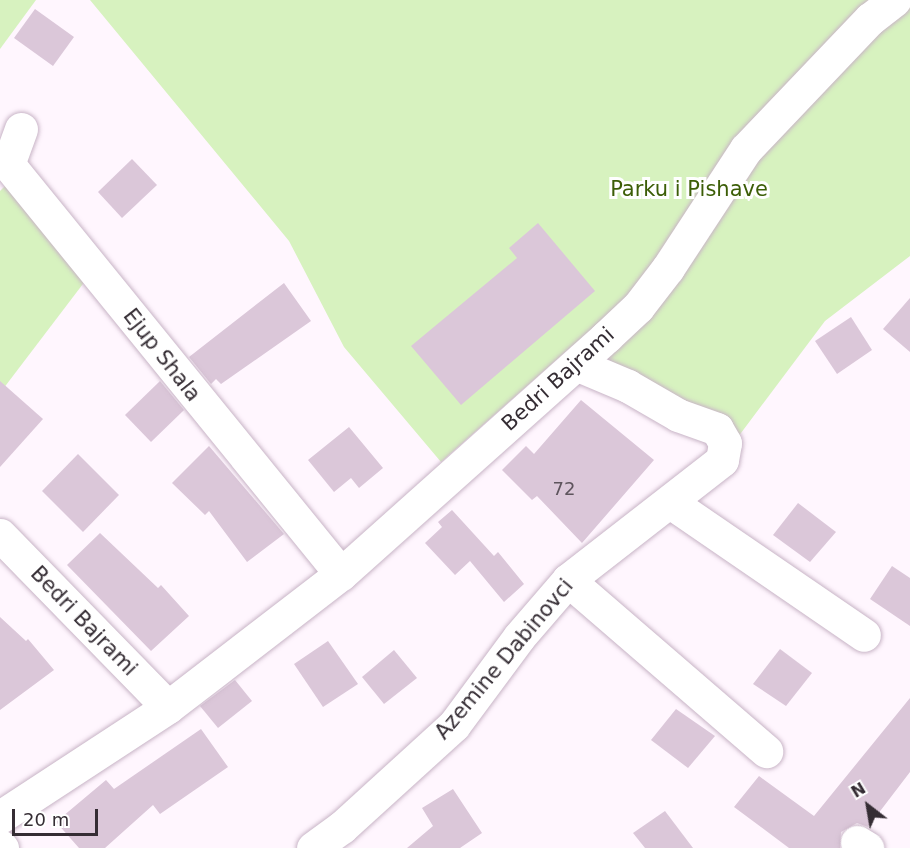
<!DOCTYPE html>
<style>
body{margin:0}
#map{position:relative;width:910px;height:848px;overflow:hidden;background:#fff6fe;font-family:"DejaVu Sans",sans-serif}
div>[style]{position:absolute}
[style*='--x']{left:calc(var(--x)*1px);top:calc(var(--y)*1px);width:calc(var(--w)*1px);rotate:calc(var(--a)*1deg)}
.green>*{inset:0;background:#d7f2bf}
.building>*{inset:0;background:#dbc7d9}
.roads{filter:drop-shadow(0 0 2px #c8b4c6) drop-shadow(0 0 2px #c8b4c6)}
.minor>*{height:33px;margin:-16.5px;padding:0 16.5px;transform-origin:16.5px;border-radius:16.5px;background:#fff}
span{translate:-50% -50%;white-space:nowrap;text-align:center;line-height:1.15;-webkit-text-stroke:6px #fff;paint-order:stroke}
.number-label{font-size:18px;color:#5e545d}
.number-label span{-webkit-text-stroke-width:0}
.park-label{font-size:21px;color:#3c5e07}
.street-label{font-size:21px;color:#352d34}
.north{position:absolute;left:838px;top:776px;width:60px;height:60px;-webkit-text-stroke:4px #fff;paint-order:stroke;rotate:329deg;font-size:16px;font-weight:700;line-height:24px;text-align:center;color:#352d34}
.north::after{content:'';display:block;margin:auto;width:21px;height:27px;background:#352d34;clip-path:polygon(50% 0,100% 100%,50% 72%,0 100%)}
.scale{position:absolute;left:12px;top:809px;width:86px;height:27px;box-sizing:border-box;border:3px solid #352d34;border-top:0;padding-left:8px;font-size:18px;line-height:21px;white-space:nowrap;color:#352d34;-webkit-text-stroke:4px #fff;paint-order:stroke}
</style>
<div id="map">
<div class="green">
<i style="clip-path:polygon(0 0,36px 0,0 49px)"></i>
<i style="clip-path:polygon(90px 0,910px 0,910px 256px,825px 321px,738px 437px,572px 346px,441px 462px,344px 347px,289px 241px)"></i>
<i style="clip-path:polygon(10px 181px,89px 276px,0 393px,0 191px)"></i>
</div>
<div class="building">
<i style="clip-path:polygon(35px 9px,74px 37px,53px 66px,14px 38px)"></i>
<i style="clip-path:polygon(132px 159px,157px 185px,122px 218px,98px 192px)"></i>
<i style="clip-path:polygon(538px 223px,595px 291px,461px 405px,411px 346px,517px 258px,509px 248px)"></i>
<i style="clip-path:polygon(284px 283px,311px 321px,221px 384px,216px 379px,211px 384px,189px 357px)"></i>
<i style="clip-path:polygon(910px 298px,910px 352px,883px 329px)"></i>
<i style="clip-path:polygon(851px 317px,872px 350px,837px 374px,815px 341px)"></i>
<i style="clip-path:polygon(0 381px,43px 419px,0 467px)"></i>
<i style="clip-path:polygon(160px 381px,184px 410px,151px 442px,125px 415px)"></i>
<i style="clip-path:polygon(581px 400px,654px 460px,582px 543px,537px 496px,532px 500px,502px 470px,526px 446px,534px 454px)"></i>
<i style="clip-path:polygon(349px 427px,383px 468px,359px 488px,351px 478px,334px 492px,308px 460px)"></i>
<i style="clip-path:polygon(209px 446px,284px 534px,247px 562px,209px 511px,205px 515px,172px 483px)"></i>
<i style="clip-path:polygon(78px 454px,119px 495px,83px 532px,42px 491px)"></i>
<i style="clip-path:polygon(798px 503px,836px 532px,810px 562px,773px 535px)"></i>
<i style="clip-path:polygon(452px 510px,494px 556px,498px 552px,524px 584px,504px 602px,470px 561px,455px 575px,425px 543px,442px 527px,438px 522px)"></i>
<i style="clip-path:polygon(100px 533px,158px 588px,161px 585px,189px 616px,151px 651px,67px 565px)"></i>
<i style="clip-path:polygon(892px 566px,910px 578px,910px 626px,870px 599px)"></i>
<i style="clip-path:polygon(0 617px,26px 641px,28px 639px,54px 670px,0 710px)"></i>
<i style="clip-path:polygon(328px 641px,358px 684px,323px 707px,294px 664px)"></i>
<i style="clip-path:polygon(780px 649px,812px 673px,786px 706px,753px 684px)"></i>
<i style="clip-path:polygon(394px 650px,417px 678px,384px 704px,362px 677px)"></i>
<i style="clip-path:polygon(235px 680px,252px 701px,218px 728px,200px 706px)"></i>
<i style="clip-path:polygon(910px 698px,910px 772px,868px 827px,857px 823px,841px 832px,840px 848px,789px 848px,734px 807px,759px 776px,814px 816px)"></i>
<i style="clip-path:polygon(676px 709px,715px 736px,688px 768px,651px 740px)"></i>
<i style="clip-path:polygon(201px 729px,228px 767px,160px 814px,153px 805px,105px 848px,79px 848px,56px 822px,106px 780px,114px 789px)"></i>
<i style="clip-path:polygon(453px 789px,482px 833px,460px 848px,407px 848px,433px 826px,422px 808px)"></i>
<i style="clip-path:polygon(665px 811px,693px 848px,645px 848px,633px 833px)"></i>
</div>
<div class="roads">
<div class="minor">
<i style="--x:21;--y:129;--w:37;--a:110"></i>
<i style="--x:8;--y:164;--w:528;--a:50.92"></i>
<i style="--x:670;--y:502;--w:235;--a:34.4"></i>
<i style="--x:0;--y:535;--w:240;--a:45.7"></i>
<i style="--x:568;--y:580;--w:262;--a:40.8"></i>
<i style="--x:0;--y:817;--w:201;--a:-33.2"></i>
<i style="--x:168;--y:707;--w:218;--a:-37.6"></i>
<i style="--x:341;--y:574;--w:356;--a:-41.8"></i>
<i style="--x:606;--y:337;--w:44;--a:-43.2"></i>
<i style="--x:638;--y:307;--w:49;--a:-52.4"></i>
<i style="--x:668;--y:268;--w:142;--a:-56.8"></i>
<i style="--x:746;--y:149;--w:180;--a:-46.4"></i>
<i style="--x:870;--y:19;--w:31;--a:-38"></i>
<i style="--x:857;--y:842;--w:12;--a:31"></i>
<i style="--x:0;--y:846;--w:3;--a:45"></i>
<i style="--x:313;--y:848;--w:36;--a:-36"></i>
<i style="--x:342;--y:827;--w:151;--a:-42.3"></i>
<i style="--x:454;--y:725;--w:109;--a:-53.5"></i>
<i style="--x:519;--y:637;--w:75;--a:-49.3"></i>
<i style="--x:568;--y:580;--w:195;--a:-37.9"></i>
<i style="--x:722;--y:460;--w:17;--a:-80"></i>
<i style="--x:725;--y:443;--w:16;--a:-120"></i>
<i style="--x:717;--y:429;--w:41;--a:-160.3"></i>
<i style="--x:678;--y:415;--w:58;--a:-149.9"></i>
<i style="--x:628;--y:386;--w:56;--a:-157.1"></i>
</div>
</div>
<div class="number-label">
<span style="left:564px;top:489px">72</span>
</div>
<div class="park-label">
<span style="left:689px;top:189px">Parku i Pishave</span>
</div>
<div class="street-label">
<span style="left:162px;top:355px;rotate:52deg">Ejup Shala</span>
<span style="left:558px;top:379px;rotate:-42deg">Bedri Bajrami</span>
<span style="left:84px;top:621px;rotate:46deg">Bedri Bajrami</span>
<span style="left:504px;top:659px;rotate:-50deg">Azemine Dabinovci</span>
</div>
<div class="north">N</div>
<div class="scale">20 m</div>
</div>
